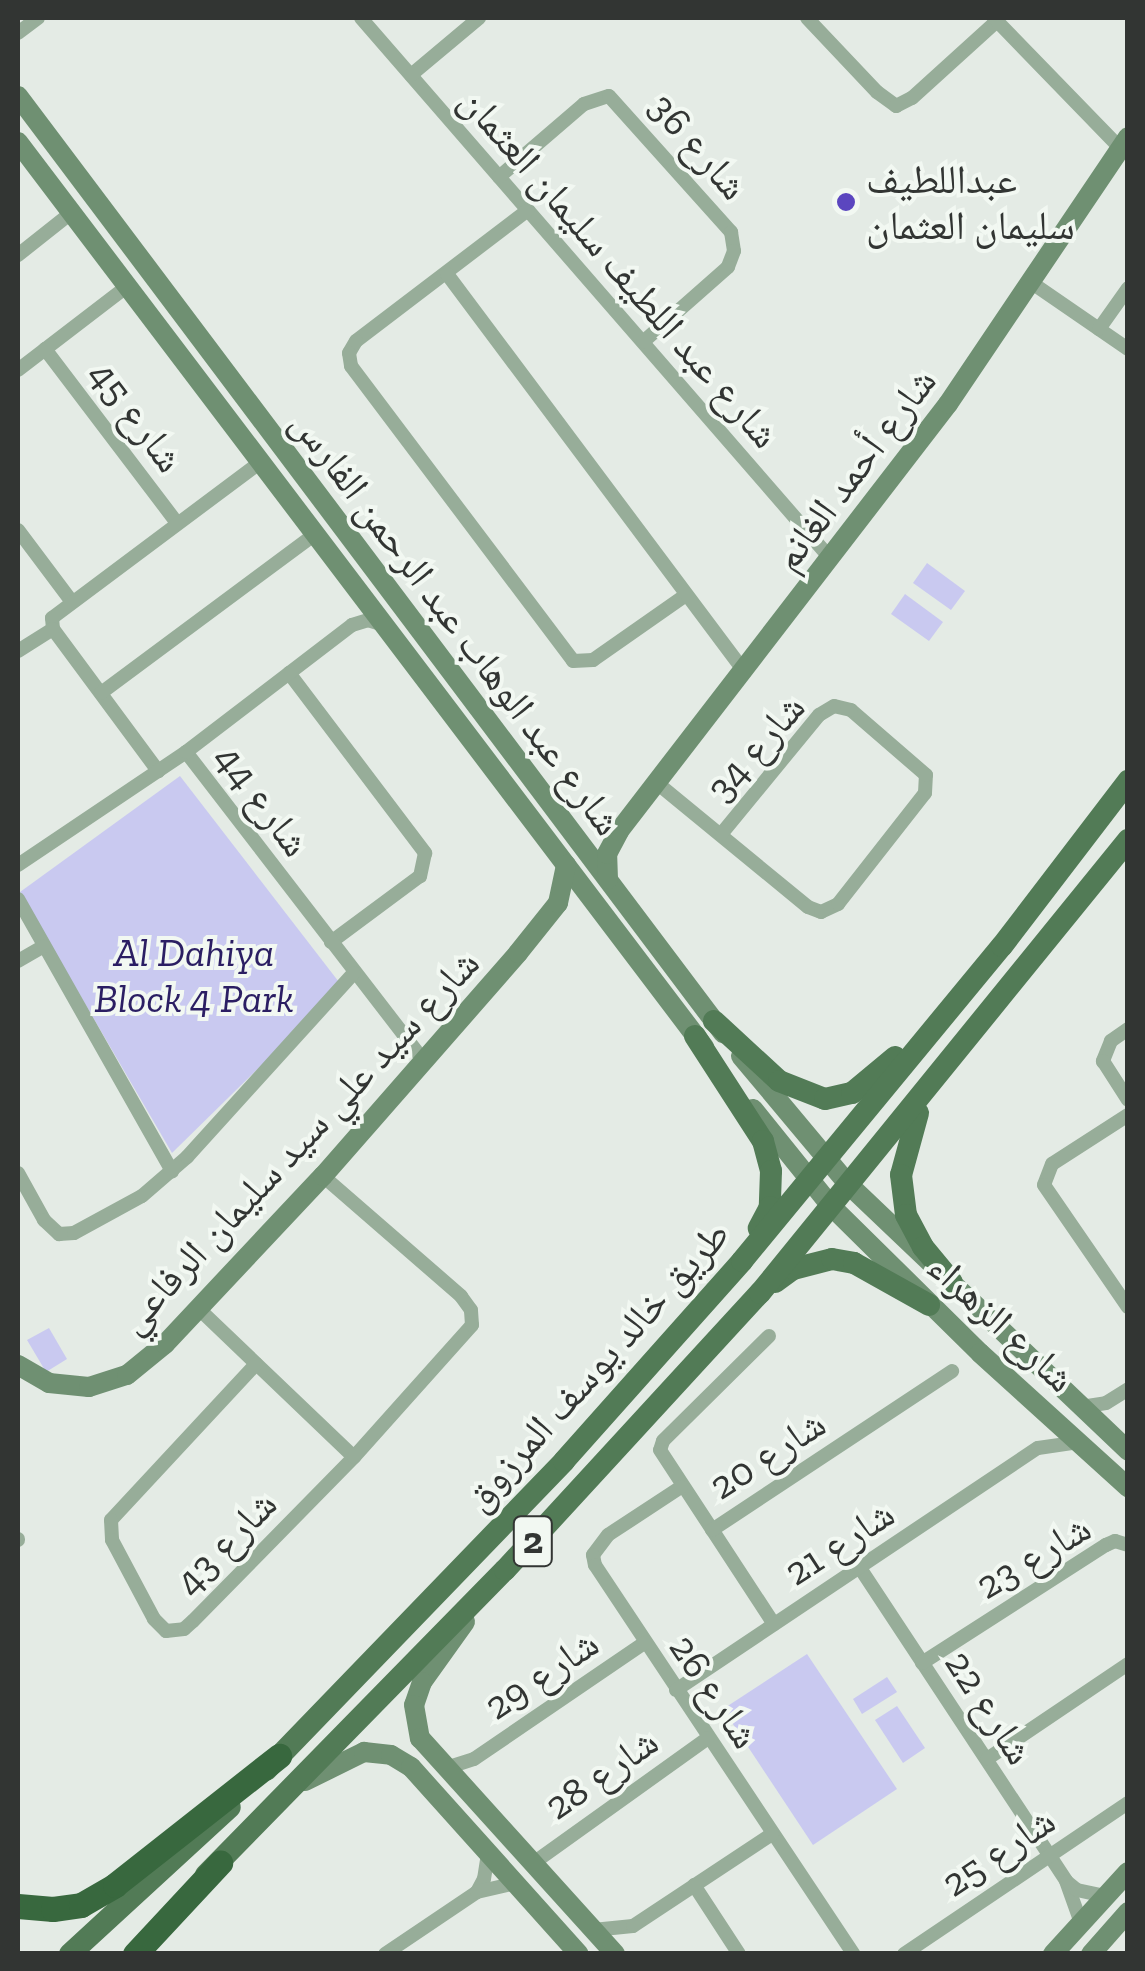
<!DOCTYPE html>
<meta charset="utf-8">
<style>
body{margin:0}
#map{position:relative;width:1145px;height:1971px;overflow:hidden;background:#e4ebe5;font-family:"Zilla Slab","Noto Naskh Arabic",serif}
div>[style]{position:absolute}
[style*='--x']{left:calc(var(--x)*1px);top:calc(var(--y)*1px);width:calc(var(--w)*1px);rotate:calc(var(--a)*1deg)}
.green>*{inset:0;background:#c9c9f0}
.street>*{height:14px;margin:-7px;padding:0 7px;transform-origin:7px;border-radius:7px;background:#97ad99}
.secondary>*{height:20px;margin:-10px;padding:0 10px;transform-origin:10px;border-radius:10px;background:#6f9072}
.primary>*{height:22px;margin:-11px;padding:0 11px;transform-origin:11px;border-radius:11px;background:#527b56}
.highway>*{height:25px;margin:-12.5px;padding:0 12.5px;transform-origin:12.5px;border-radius:12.5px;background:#38683e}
.dots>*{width:28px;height:28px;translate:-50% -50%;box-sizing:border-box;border:5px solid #f2f8f2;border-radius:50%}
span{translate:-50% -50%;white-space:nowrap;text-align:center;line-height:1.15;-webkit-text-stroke:8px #f2f8f2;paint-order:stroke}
.shield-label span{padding:2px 8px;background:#f2f8f2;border:2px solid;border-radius:8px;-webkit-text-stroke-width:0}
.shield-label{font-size:38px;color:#323533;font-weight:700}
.street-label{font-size:40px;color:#323533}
.poi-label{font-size:40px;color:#323533}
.left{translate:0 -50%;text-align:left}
.park-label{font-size:40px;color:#2b1e63;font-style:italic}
.frame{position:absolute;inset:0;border:20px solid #323533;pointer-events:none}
</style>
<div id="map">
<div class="green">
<i style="clip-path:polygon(927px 563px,965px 591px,951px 610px,913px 583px)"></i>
<i style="clip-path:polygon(905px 594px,943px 622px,929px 641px,891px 614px)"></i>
<i style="clip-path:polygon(180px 776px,342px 986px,172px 1153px,20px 892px)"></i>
<i style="clip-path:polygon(49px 1328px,67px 1359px,46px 1372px,27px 1340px)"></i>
<i style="clip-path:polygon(807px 1654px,897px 1789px,813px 1845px,723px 1709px)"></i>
<i style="clip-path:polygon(887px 1677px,897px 1692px,862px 1714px,853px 1699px)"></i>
<i style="clip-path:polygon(897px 1706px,925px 1748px,903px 1763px,875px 1720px)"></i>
</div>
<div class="street">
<i style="--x:361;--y:18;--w:717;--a:49.02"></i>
<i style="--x:807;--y:18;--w:102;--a:46.6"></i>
<i style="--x:877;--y:92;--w:24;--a:36"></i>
<i style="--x:896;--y:106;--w:18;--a:-27"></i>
<i style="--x:912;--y:98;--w:115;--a:-42.2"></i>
<i style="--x:994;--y:18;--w:181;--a:45.9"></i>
<i style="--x:18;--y:33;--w:25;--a:-37"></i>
<i style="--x:411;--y:75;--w:89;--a:-40"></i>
<i style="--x:499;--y:177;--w:112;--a:-40.7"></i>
<i style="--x:584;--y:104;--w:26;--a:-18"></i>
<i style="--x:609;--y:96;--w:183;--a:48.1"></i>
<i style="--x:731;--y:232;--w:19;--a:81"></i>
<i style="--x:734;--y:251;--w:17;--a:111"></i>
<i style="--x:728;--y:267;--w:113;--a:138.6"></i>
<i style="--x:528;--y:210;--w:216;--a:142.7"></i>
<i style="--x:356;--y:341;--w:14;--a:120"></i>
<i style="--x:349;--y:353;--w:13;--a:81"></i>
<i style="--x:351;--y:366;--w:369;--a:53"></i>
<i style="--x:573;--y:661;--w:20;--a:-3"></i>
<i style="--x:593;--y:660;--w:113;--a:-35"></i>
<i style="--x:18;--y:255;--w:68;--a:-38.4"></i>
<i style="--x:447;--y:274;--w:497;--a:53.2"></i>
<i style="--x:1032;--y:283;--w:116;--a:34.5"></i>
<i style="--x:1099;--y:329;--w:50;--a:-54.7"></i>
<i style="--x:45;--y:349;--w:218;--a:52.8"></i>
<i style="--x:18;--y:370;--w:136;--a:-37.5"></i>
<i style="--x:18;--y:530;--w:90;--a:53.1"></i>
<i style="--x:53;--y:629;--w:11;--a:-95"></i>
<i style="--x:52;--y:618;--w:259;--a:-36.8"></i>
<i style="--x:53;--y:629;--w:177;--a:53.5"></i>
<i style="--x:18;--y:651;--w:41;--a:-32.2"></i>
<i style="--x:289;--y:673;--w:226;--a:52.9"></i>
<i style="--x:425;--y:853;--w:24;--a:102"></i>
<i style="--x:420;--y:876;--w:111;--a:143.4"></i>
<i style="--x:101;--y:693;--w:267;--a:-36.6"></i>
<i style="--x:186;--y:752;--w:390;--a:52.4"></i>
<i style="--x:657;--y:783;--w:195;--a:39.4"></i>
<i style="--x:808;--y:907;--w:14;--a:21"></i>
<i style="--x:821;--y:912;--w:19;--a:-25"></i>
<i style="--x:838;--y:904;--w:141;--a:-51.9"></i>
<i style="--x:925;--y:793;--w:18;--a:-87"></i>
<i style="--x:926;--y:775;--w:99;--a:-139.1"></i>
<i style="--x:851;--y:710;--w:17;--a:-167"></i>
<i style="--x:834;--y:706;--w:17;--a:149"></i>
<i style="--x:819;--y:715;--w:153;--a:129.4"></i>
<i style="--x:18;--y:865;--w:202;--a:-33.9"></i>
<i style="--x:186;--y:752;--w:209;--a:-37.4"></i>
<i style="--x:352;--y:625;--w:17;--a:-17"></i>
<i style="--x:368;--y:620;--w:16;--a:18"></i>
<i style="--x:18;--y:899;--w:313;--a:60.5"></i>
<i style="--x:18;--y:961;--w:30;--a:-30"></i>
<i style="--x:1128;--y:1029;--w:21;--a:145"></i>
<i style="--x:1111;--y:1041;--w:22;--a:112"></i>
<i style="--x:1103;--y:1061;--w:46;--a:57.3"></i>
<i style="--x:1128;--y:1115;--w:90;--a:147.2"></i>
<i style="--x:1052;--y:1164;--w:22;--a:111"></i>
<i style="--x:1044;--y:1185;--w:148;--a:55.5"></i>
<i style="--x:18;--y:1173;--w:54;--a:61"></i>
<i style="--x:44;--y:1220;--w:21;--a:43"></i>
<i style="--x:59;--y:1234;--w:15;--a:-4"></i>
<i style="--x:74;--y:1233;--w:77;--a:-28.6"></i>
<i style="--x:142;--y:1196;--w:60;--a:-40.9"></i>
<i style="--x:187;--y:1157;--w:248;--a:-47.8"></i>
<i style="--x:199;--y:1309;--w:214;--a:43.7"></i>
<i style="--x:769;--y:1336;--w:149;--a:135.3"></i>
<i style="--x:663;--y:1441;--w:9;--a:108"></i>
<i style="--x:660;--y:1450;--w:208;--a:56.8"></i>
<i style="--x:256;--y:1364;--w:213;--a:132.9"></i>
<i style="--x:111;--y:1520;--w:20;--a:87"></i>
<i style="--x:112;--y:1540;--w:89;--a:62"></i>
<i style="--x:154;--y:1619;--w:17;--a:45"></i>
<i style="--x:166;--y:1631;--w:18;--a:-6"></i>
<i style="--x:184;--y:1629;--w:12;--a:-42"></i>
<i style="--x:193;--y:1621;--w:230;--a:-45.5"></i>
<i style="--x:354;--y:1457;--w:177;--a:-48.2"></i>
<i style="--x:472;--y:1325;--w:15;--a:-94"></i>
<i style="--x:471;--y:1310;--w:17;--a:-126"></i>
<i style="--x:461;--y:1296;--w:183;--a:-139"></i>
<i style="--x:1081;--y:1407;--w:25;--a:-9"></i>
<i style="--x:1106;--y:1403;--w:26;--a:-32"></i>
<i style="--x:681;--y:1487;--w:87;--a:146.7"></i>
<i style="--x:608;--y:1535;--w:25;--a:127"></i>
<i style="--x:593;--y:1555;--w:10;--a:79"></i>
<i style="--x:595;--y:1565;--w:467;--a:56.4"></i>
<i style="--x:712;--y:1530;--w:288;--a:-33.5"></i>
<i style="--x:18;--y:1539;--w:1;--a:90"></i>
<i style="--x:860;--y:1568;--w:375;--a:56.6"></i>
<i style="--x:1066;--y:1881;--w:45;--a:70.3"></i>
<i style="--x:922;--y:1663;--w:219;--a:-32.7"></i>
<i style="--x:1106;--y:1545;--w:10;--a:-24"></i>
<i style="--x:1115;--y:1541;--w:14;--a:17"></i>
<i style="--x:676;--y:1690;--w:435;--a:-33.8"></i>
<i style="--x:1038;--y:1448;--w:41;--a:-8.3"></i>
<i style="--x:987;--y:1759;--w:170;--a:-34"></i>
<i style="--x:446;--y:1768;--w:29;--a:-18"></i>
<i style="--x:474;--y:1759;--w:206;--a:-34.3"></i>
<i style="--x:532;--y:1864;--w:216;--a:-35.6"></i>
<i style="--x:1067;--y:1882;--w:13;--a:39"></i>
<i style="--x:1077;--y:1890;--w:29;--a:12"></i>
<i style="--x:694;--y:1885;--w:82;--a:56.9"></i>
<i style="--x:477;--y:1892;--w:15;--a:-62"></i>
<i style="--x:484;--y:1879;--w:26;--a:-81"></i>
<i style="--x:593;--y:1930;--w:40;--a:-5.7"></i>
<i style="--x:633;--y:1926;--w:167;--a:-33.5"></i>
<i style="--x:385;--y:1954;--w:111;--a:-34"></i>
<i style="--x:477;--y:1892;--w:39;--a:-13"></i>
<i style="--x:904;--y:1954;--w:270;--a:-34"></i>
</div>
<div class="secondary">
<i style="--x:18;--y:96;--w:1173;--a:53.04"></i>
<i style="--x:18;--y:142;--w:1136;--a:52.84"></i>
<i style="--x:608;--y:879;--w:25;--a:-92"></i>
<i style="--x:607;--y:854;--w:26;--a:-62"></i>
<i style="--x:619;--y:831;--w:539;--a:-52.39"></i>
<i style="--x:948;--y:404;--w:322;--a:-56"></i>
<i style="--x:741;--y:1056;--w:167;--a:50.1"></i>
<i style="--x:848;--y:1184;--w:387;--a:43.6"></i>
<i style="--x:753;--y:1109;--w:124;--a:51.2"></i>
<i style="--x:831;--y:1206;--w:209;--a:44.6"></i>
<i style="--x:980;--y:1353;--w:200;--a:42.2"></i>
<i style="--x:18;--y:1365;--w:36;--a:30"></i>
<i style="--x:49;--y:1383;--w:40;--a:5.7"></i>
<i style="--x:89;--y:1387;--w:40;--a:-18"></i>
<i style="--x:127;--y:1375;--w:49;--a:-39.2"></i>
<i style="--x:165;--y:1344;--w:231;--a:-46.8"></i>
<i style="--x:323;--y:1176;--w:296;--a:-48.8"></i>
<i style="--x:518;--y:953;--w:64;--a:-51.3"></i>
<i style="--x:558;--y:903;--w:39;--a:-78"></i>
<i style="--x:465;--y:1622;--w:74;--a:125.6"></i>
<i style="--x:422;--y:1682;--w:24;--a:109"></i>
<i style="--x:414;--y:1705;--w:34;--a:80"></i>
<i style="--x:420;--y:1738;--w:291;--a:47.9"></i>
<i style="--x:305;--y:1781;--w:66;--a:-26.2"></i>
<i style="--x:364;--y:1752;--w:27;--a:6"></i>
<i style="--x:391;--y:1755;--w:23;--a:31"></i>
<i style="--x:411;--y:1767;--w:251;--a:48.1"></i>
<i style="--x:1053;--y:1954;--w:111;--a:-47.6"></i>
<i style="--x:1091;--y:1954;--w:56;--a:-48.6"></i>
</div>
<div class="primary">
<i style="--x:714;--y:1021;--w:88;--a:42.7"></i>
<i style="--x:779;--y:1081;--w:49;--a:21.4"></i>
<i style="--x:825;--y:1099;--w:28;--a:-13"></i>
<i style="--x:852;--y:1093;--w:56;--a:-39.9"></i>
<i style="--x:695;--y:1036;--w:125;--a:57.1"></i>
<i style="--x:763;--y:1141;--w:31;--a:75"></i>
<i style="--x:771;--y:1171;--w:36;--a:92"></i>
<i style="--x:770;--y:1207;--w:24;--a:118"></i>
<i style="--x:918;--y:1113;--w:64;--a:105.3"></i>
<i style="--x:901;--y:1175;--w:40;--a:82.9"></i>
<i style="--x:906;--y:1215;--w:36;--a:62"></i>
<i style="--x:923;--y:1247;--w:45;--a:50.4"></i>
<i style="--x:775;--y:1282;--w:22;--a:-36"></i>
<i style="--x:793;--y:1269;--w:40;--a:-14.4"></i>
<i style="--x:832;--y:1259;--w:22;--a:10"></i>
<i style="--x:854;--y:1263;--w:86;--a:29.2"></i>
<i style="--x:266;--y:1770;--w:429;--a:-46"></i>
<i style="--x:564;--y:1461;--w:268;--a:-48.3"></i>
<i style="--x:742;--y:1261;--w:408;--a:-50.5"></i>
<i style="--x:1002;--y:946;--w:208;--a:-52.6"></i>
<i style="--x:206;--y:1875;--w:427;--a:-45.6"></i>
<i style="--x:505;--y:1570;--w:377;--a:-47.4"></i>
<i style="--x:760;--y:1293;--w:584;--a:-50.91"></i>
<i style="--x:70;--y:1954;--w:217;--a:-42.6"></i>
</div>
<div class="highway">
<i style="--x:18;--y:1906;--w:35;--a:5"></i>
<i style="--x:53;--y:1909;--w:28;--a:-8"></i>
<i style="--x:81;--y:1905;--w:39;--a:-30"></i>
<i style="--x:115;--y:1885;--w:209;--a:-38.2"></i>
<i style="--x:135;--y:1954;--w:125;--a:-47"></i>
</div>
<div class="dots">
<i style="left:846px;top:202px;background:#5b46bf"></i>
</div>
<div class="shield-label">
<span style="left:533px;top:1541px">2</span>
</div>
<div class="street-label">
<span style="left:699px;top:146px;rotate:49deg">شارع 36</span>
<span style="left:620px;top:267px;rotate:49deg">شارع عبد اللطيف سليمان العثمان</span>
<span style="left:137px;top:416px;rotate:53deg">شارع 45</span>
<span style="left:854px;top:469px;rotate:-53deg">شارع أحمد الغانم</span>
<span style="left:457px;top:622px;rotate:53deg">شارع عبد الوهاب عبد الرحمن الفارس</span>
<span style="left:755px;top:747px;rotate:-49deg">شارع 34</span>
<span style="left:263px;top:800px;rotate:53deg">شارع 44</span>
<span style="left:298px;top:1141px;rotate:-47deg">شارع سيد علي سيد سليمان الرفاعي</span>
<span style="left:1002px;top:1322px;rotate:43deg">شارع الزهراء</span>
<span style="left:596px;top:1365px;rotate:-48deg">طريق خالد يوسف المرزوق</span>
<span style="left:767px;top:1454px;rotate:-33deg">شارع 20</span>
<span style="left:225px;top:1542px;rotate:-46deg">شارع 43</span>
<span style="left:839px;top:1542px;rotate:-33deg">شارع 21</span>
<span style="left:1033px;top:1556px;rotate:-31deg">شارع 23</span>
<span style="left:541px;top:1674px;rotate:-34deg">شارع 29</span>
<span style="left:715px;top:1691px;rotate:56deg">شارع 26</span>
<span style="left:990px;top:1707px;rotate:57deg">شارع 22</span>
<span style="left:601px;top:1773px;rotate:-35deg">شارع 28</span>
<span style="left:998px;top:1851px;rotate:-34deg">شارع 25</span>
</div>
<div class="poi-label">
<span class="left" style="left:866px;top:202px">عبداللطيف<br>سليمان العثمان</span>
</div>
<div class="park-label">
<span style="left:194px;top:975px">Al Dahiya<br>Block 4 Park</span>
</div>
<div class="frame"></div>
</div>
